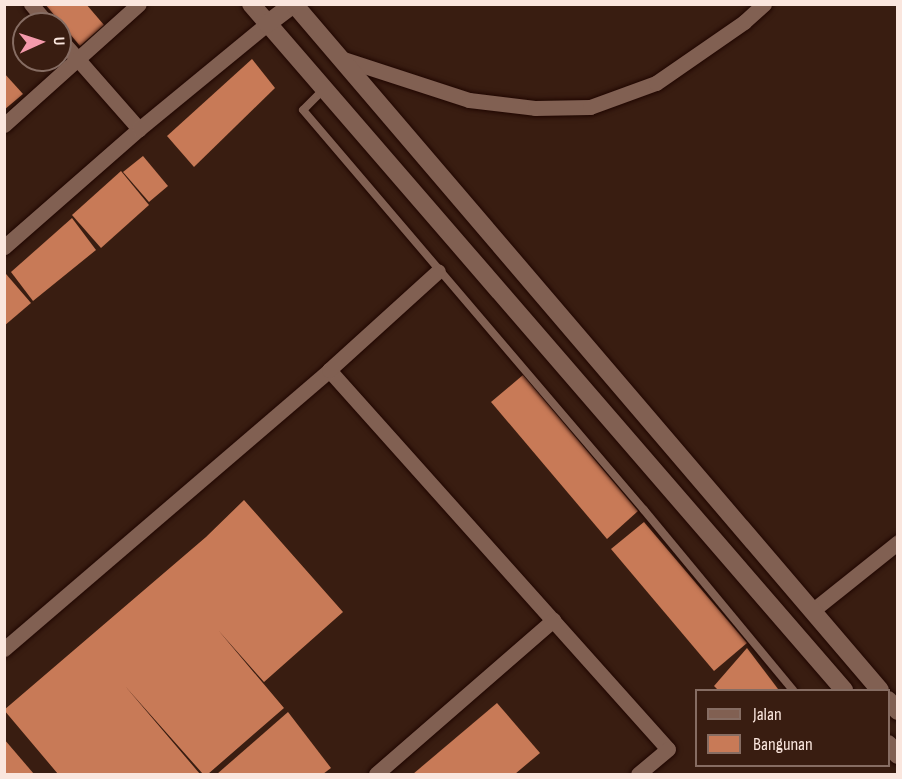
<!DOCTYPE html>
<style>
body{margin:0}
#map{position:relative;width:902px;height:779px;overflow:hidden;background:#391d11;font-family:"Sofia Sans Condensed",sans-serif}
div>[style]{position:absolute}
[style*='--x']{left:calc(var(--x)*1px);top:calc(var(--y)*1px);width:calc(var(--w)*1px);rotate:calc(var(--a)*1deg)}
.building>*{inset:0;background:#c87a57}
.roads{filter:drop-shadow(0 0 2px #1f0600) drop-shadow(0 0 2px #1f0600)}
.service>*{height:8px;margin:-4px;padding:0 4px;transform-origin:4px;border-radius:4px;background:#816052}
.minor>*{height:15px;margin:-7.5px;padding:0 7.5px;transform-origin:7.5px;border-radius:7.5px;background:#816052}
.tertiary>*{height:18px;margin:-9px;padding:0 9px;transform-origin:9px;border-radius:9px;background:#816052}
span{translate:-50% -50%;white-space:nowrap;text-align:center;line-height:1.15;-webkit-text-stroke:6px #391d11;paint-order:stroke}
.frame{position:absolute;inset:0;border:6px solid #fae6de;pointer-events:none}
.legend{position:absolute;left:695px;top:689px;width:195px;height:78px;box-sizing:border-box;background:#391d11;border:2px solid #866d63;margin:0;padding:8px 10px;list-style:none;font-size:18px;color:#fae6de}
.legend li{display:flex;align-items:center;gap:12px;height:30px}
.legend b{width:30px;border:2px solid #866d63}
.north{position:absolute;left:12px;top:12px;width:60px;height:60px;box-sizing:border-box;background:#391d11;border:2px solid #866d63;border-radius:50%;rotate:87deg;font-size:16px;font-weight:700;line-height:24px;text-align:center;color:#fae6de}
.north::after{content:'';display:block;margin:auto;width:21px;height:27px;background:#f39aab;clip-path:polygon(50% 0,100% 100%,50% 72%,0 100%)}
</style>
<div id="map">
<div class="building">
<i style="clip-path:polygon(45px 4px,86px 4px,104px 25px,80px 46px)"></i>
<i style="clip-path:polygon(252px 59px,275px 88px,194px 167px,167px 136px)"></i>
<i style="clip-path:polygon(4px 73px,23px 94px,4px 110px)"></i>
<i style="clip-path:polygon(143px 156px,168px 186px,149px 202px,123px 172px)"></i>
<i style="clip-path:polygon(121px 171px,149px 205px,101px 248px,72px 215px)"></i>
<i style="clip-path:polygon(72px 218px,96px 250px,33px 301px,11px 272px)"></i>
<i style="clip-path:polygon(6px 274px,31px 303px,4px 326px,4px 275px)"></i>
<i style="clip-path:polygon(523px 375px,638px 511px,607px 539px,491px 402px)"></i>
<i style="clip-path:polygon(244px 500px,343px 612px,264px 682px,218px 630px,284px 708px,208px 774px,203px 774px,125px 686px,200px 774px,58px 774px,4px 710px,206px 537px)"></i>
<i style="clip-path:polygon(644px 522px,747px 643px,714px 671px,611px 549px)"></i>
<i style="clip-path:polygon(747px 648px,778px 689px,718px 690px,714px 686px)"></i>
<i style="clip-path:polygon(497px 703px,540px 753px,515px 774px,413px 774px)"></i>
<i style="clip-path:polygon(288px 712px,331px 768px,323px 774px,217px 774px)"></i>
<i style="clip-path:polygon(4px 739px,34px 774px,4px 774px)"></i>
</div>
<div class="roads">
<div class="service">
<i style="--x:323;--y:90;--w:28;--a:135"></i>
<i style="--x:303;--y:110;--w:526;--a:49.55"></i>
<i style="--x:644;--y:510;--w:234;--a:50.4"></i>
</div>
<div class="minor">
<i style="--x:31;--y:4;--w:26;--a:50"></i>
<i style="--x:60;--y:39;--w:120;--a:48.7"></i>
<i style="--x:340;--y:58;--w:136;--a:18"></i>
<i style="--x:469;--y:100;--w:66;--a:6.9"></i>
<i style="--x:535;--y:108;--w:55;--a:-1"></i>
<i style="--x:590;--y:107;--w:70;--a:-20"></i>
<i style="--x:656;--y:83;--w:107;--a:-34.7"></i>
<i style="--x:744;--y:22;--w:27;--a:-42"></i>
<i style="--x:4;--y:125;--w:181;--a:-41.9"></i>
<i style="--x:4;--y:247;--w:179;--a:-41.2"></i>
<i style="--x:139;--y:129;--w:166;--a:-39.4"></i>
<i style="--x:329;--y:370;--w:508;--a:48.19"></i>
<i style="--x:668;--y:749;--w:39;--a:140"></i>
<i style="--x:812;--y:611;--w:110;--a:-38.7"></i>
<i style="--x:4;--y:649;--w:428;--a:-40.6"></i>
<i style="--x:329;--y:370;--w:147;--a:-42.2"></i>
<i style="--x:376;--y:774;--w:235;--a:-41"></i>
</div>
<div class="tertiary">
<i style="--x:251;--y:4;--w:907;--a:49.16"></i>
<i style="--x:267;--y:24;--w:34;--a:-37"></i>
<i style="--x:294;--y:4;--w:902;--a:49.5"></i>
<i style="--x:888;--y:700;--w:15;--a:48"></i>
<i style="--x:888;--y:744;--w:15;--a:48"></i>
</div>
</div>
<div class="frame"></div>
<ul class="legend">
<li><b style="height:8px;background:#816052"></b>Jalan</li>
<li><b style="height:16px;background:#c87a57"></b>Bangunan</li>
</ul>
<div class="north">U</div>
</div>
